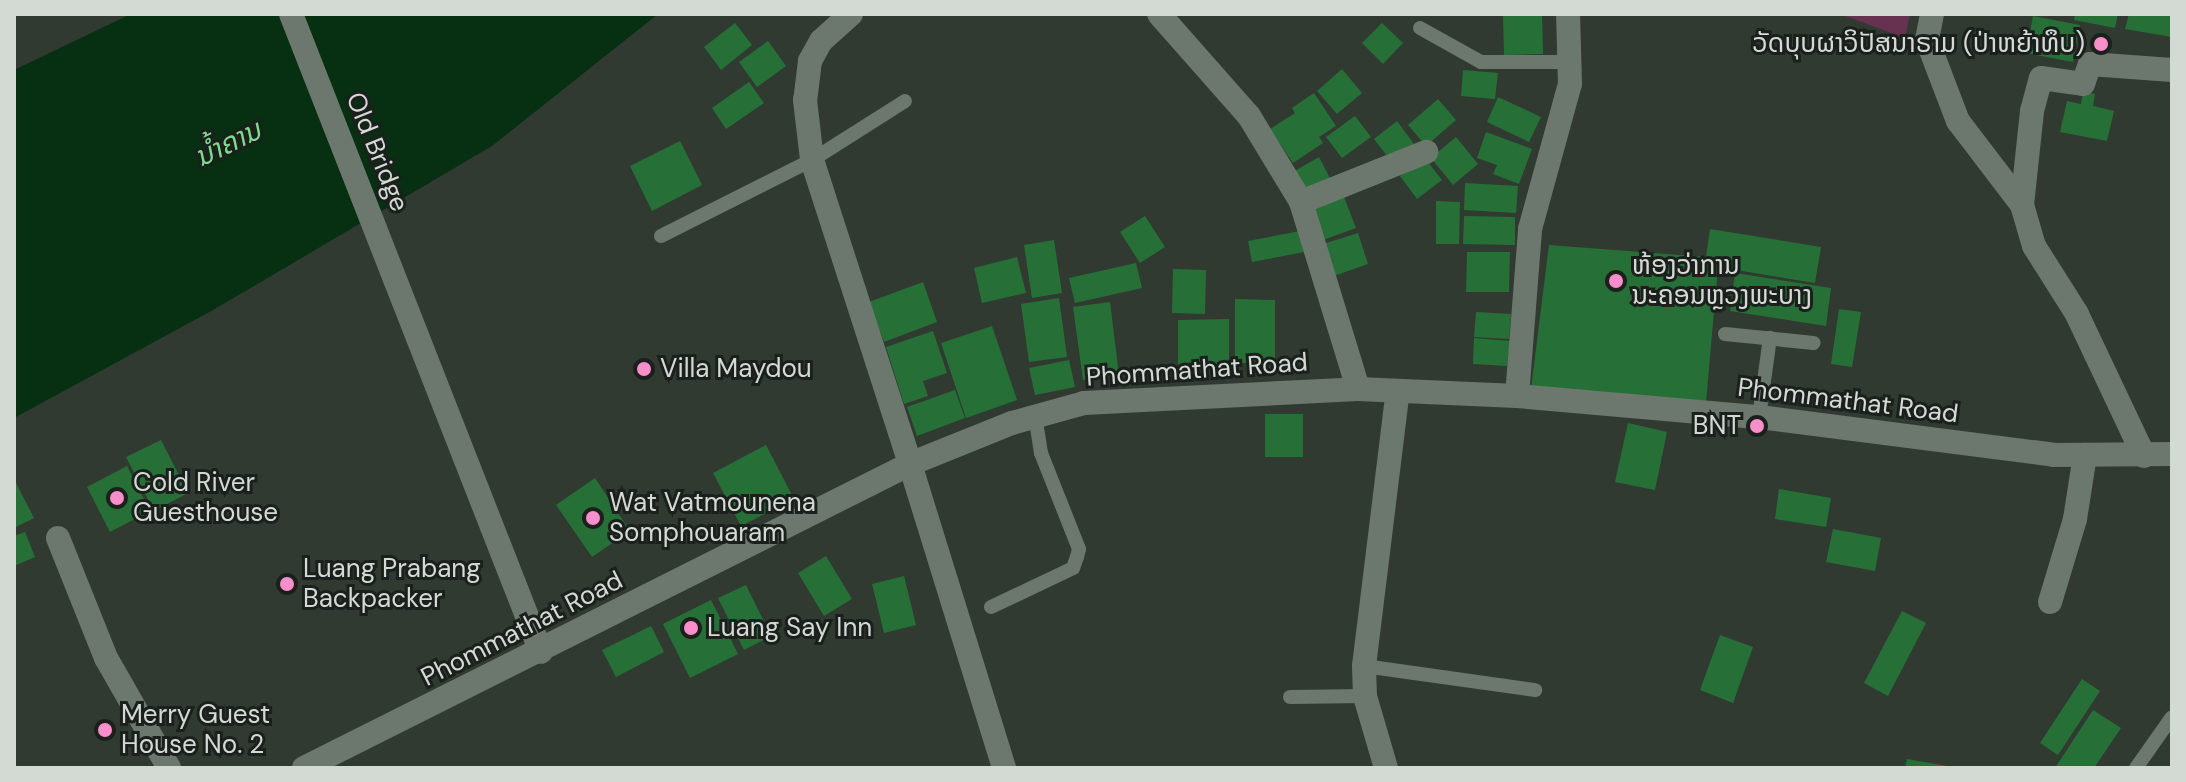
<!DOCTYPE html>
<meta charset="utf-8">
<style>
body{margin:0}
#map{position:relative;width:2186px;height:782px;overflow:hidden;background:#303a31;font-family:"DM Sans","Noto Sans Lao",sans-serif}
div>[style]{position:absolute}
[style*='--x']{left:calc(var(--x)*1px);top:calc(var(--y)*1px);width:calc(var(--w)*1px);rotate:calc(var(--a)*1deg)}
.green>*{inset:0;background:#66324f}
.water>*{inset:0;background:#072f11}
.building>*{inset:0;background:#267038}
.lane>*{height:14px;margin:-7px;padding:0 7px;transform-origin:7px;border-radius:7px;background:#6c776d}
.street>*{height:24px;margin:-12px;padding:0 12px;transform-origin:12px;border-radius:12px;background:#6c776d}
.secondary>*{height:24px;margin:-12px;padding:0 12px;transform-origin:12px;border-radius:12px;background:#6c776d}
.dots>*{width:22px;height:22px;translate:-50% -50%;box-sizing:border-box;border:4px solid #1b201c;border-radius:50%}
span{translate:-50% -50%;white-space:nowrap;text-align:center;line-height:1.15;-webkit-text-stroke:6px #1b201c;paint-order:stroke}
.poi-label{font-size:26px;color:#d3dad4}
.right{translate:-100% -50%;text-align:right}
.left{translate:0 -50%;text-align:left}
.street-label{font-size:26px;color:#d3dad4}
.water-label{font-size:28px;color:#7cdc8d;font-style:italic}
.frame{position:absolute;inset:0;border:16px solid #d3dad4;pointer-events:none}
</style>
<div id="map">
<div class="green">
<i style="clip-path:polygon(1840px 14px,1910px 14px,1905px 38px)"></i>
</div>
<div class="water">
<i style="clip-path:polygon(131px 14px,658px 14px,492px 146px,213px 310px,14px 418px,14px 70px)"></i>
</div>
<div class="building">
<i style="clip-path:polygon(1503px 14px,1542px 14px,1543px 54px,1504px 55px)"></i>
<i style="clip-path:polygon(2075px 14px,2118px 14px,2115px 28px,2074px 20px)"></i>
<i style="clip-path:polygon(2129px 14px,2172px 14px,2172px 37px,2125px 29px)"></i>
<i style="clip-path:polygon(2033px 16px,2080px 25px,2073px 62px,2026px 53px)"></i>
<i style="clip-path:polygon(735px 23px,752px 45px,721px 70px,704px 47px)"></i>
<i style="clip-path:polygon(1382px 23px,1403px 43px,1383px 64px,1362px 43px)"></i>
<i style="clip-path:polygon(768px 41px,786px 66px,757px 87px,739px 62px)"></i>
<i style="clip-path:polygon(1342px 69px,1362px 93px,1337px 114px,1317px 91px)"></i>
<i style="clip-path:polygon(1463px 70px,1498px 73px,1495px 99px,1461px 96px)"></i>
<i style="clip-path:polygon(749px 82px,764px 103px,726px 129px,712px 108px)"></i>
<i style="clip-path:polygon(2083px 92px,2095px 94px,2093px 106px,2114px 111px,2107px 141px,2060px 132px,2067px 101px,2081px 104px)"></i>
<i style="clip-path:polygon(1314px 93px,1336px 126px,1319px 137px,1323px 143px,1293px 163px,1270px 129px,1295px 113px,1292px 108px)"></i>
<i style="clip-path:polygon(1498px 97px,1541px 117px,1529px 142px,1487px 122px)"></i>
<i style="clip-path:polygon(1438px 99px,1456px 120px,1426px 146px,1408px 125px)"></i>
<i style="clip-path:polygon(1355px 116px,1371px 137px,1342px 158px,1326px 137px)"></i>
<i style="clip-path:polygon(1397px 121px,1414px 144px,1391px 161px,1374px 139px)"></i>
<i style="clip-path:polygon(1486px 132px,1532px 149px,1519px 184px,1493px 174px,1497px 165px,1477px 158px)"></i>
<i style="clip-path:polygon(1456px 137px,1478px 164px,1453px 185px,1431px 158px)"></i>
<i style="clip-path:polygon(680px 141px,702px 185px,652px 211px,630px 166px)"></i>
<i style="clip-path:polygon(1319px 157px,1333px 184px,1307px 198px,1293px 172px)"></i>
<i style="clip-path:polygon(1424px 157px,1442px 180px,1417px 199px,1400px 176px)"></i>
<i style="clip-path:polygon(1465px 183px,1518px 186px,1516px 213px,1464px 210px)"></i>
<i style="clip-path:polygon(1344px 197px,1356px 228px,1323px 240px,1311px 209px)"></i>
<i style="clip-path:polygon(1436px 201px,1460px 202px,1459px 244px,1436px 244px)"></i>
<i style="clip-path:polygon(1145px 216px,1165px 247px,1140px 263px,1120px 232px)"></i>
<i style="clip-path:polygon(1464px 216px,1515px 217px,1515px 245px,1463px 244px)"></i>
<i style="clip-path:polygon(1710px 229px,1821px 247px,1815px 283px,1718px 267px,1705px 413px,1530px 397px,1549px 245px,1706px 257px)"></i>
<i style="clip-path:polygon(1300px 231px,1304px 252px,1252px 262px,1248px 241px)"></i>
<i style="clip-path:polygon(1358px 233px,1368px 264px,1334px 276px,1323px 244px)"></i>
<i style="clip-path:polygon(1054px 240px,1062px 293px,1032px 298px,1024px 245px)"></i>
<i style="clip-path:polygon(1467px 252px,1510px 252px,1509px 292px,1466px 292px)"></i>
<i style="clip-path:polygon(1017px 257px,1026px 293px,982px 303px,974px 268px)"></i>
<i style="clip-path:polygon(1136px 263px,1142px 288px,1075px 303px,1069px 278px)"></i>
<i style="clip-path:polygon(1173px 269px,1206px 270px,1205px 314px,1172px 313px)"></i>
<i style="clip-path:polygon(1735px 273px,1831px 288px,1826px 326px,1730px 311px)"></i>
<i style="clip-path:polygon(923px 282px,937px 322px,884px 342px,869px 302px)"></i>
<i style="clip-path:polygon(1059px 298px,1067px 357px,1029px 362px,1021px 304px)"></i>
<i style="clip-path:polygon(1235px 299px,1275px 300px,1275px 363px,1235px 363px)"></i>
<i style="clip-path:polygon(1110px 302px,1119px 375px,1083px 380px,1073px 307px)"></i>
<i style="clip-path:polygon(1839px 309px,1861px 312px,1852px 367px,1831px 364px)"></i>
<i style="clip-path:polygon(1476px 312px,1511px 314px,1509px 339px,1474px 337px)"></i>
<i style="clip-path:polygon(1229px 319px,1229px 364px,1178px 365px,1178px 320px)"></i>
<i style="clip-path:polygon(992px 326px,1017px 400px,966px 418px,941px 343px)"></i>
<i style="clip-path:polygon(933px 331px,947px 373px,923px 381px,928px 396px,904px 404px,886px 347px)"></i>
<i style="clip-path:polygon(1474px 338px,1510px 341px,1507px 366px,1473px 364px)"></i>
<i style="clip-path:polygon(1069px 360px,1075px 387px,1035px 395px,1029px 368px)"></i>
<i style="clip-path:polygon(955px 390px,965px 418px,917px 436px,907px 407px)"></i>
<i style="clip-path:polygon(1265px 414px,1303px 414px,1303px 457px,1265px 457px)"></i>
<i style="clip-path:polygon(1628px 423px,1667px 432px,1655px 490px,1615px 482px)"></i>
<i style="clip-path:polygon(161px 440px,188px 493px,154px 511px,126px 457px)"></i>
<i style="clip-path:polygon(766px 445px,794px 499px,741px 526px,713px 473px)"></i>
<i style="clip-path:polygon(127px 466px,150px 511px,110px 532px,87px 487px)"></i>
<i style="clip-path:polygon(595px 478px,630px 531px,592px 557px,556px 505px)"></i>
<i style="clip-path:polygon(14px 479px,34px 518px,14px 528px)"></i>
<i style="clip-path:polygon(1779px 489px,1831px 498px,1826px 527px,1775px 519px)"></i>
<i style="clip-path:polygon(1833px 529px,1881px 538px,1875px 571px,1826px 562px)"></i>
<i style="clip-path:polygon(25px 532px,35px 557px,14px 566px,14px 536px)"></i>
<i style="clip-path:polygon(826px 556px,852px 599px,824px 616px,798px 573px)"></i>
<i style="clip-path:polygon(904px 576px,916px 625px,884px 633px,872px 584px)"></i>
<i style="clip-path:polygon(746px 585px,771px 636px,744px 650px,718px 598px)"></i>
<i style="clip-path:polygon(711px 600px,738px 654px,690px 678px,663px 624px)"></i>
<i style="clip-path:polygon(1902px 611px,1926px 623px,1888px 696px,1864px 683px)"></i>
<i style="clip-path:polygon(651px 626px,664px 652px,616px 677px,602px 650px)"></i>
<i style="clip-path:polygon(1720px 635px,1753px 647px,1733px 703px,1700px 690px)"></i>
<i style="clip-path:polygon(2082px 679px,2100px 691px,2058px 755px,2040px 743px)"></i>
<i style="clip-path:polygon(2093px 710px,2121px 728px,2094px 768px,2055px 768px)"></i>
<i style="clip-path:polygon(1907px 759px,1947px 766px,1947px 768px,1905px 768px)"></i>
</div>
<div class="lane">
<i style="--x:1420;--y:28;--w:70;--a:29.1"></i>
<i style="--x:1481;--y:62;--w:88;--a:0"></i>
<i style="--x:661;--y:236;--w:169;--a:-26.7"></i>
<i style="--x:812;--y:160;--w:110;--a:-32.4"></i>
<i style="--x:1725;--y:334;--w:89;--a:5.8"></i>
<i style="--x:1759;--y:417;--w:80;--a:-82.1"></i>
<i style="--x:991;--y:607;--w:91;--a:-25.4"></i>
<i style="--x:1073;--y:568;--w:12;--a:-70"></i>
<i style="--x:1077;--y:557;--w:8;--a:-76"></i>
<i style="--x:1079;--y:549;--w:103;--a:-111.6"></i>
<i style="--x:1041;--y:453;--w:36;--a:-99"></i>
<i style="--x:1364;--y:666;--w:173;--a:8"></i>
<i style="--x:1290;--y:697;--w:75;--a:-0.8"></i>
<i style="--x:2136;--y:768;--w:62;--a:-54.8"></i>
</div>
<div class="street">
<i style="--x:851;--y:14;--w:40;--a:138"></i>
<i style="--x:821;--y:41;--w:23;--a:119"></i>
<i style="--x:810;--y:61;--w:39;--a:97"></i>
<i style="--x:805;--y:100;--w:60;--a:83.3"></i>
<i style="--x:812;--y:160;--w:319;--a:72.1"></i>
<i style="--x:1159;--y:14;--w:136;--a:48.6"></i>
<i style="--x:1249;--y:116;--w:100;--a:58.8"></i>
<i style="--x:1301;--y:202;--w:195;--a:73"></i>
<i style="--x:1932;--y:14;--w:26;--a:101"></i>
<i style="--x:1927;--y:40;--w:87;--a:69.1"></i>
<i style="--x:1958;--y:121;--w:106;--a:52.7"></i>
<i style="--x:1301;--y:202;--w:135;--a:-21.8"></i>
<i style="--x:1517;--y:396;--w:168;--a:-85.5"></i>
<i style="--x:1530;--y:229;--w:150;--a:-74.6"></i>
<i style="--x:1570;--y:84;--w:70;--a:-91.6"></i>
<i style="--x:2144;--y:456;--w:157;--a:-115.3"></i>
<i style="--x:2077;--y:314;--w:80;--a:-122.3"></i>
<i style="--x:2034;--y:246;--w:43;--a:-106.3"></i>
<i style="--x:2022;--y:205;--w:95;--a:-83.9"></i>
<i style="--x:2032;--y:111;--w:34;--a:-75"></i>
<i style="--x:2041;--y:78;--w:42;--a:8.1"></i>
<i style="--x:2083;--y:84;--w:21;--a:-71"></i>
<i style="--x:2090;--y:64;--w:82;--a:4.2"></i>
<i style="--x:58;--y:538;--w:129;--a:68.2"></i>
<i style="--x:106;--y:658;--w:127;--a:60.2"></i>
<i style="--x:2050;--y:602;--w:87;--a:-73.2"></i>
<i style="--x:2075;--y:519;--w:65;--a:-81.1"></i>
<i style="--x:1386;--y:768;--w:75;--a:-106.3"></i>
<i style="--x:1365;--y:696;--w:30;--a:-92"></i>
<i style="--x:1364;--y:666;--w:277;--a:-83"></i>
</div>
<div class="secondary">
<i style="--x:291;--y:14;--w:685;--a:68.6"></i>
<i style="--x:910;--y:464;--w:318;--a:72.8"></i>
<i style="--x:304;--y:768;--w:678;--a:-26.64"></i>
<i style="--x:910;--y:464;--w:110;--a:-21.9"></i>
<i style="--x:1012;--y:423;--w:75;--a:-15.5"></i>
<i style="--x:1084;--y:403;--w:274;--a:-2.9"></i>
<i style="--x:1358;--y:389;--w:159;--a:2.5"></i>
<i style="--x:1517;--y:396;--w:243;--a:5"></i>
<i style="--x:1759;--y:417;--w:297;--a:7.3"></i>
<i style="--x:2054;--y:455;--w:118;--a:-0.5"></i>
</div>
<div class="dots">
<i style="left:2101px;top:44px;background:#f98fca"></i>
<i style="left:1616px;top:281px;background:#f98fca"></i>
<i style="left:644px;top:369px;background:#f98fca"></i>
<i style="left:1757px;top:426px;background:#f98fca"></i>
<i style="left:117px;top:498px;background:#f98fca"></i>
<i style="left:593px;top:518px;background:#f98fca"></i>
<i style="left:287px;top:584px;background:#f98fca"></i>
<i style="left:691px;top:628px;background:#f98fca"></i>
<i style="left:105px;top:730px;background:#f98fca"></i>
</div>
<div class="poi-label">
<span class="right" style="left:2085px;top:44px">ວັດບຸບຜາວິປັສນາຣາມ (ປ່າຫຍ້າທຶບ)</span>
<span class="left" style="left:1632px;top:281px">ຫ້ອງວ່າການ<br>ນະຄອນຫຼວງພະບາງ</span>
<span class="left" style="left:660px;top:369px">Villa Maydou</span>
<span class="right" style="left:1741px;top:426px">BNT</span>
<span class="left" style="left:133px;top:498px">Cold River<br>Guesthouse</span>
<span class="left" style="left:609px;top:518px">Wat Vatmounena<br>Somphouaram</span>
<span class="left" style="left:303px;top:584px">Luang Prabang<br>Backpacker</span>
<span class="left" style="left:707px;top:628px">Luang Say Inn</span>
<span class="left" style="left:121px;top:730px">Merry Guest<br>House No. 2</span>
</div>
<div class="street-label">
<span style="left:377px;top:152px;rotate:68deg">Old Bridge</span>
<span style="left:1197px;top:370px;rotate:-4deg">Phommathat Road</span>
<span style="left:1848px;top:401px;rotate:7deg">Phommathat Road</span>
<span style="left:522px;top:629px;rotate:-27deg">Phommathat Road</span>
</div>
<div class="water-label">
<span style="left:228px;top:144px;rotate:-26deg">ນ້ຳຄານ</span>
</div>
<div class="frame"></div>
</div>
